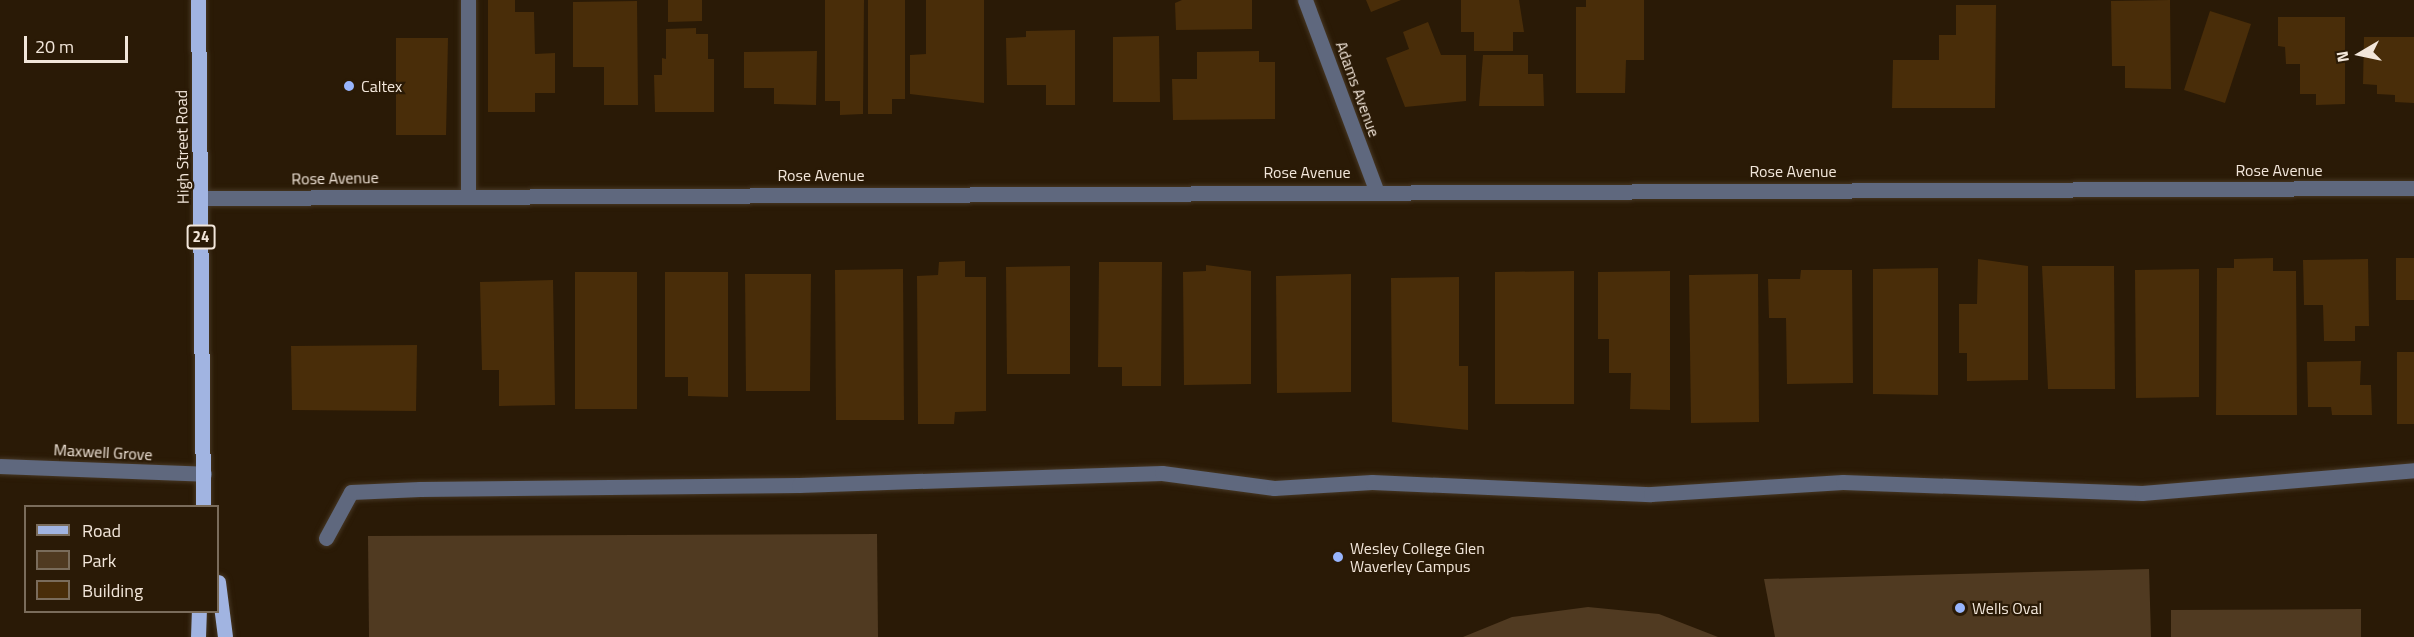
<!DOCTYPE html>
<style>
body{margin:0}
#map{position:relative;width:2414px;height:637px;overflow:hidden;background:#2a1a06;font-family:"Titillium Web",sans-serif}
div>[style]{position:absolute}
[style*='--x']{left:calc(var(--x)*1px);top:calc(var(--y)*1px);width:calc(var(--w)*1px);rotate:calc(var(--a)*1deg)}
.green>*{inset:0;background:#503a21}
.building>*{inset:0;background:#492d09}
.roads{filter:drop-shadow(0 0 2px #463724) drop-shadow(0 0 2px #463724)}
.lane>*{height:15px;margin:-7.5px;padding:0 7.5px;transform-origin:7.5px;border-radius:7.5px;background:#5f687e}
.street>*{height:15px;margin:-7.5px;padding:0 7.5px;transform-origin:7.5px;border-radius:7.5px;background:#5f687e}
.primary>*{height:15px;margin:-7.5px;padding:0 7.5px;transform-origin:7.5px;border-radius:7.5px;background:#a1b4e1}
.dots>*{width:16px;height:16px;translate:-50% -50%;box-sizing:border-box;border:3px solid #2a1a06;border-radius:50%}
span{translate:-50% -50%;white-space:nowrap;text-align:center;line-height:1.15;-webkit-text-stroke:4.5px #2a1a06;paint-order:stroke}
.shield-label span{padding:2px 4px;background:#2a1a06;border:2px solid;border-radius:4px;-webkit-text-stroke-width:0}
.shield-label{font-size:15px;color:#f2e6da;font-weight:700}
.poi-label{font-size:16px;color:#f2e6da}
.left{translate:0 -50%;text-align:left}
.street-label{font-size:16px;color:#f2e6da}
.legend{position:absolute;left:24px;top:505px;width:195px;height:108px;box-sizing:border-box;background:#2a1a06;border:2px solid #7a6c5b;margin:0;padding:8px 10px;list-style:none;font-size:18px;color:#f2e6da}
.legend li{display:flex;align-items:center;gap:12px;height:30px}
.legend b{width:30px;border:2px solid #7a6c5b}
.north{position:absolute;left:2330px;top:24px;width:60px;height:60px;-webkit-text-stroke:4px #2a1a06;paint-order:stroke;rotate:261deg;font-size:16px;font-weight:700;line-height:24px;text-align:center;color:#f2e6da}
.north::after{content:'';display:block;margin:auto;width:21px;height:27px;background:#f2e6da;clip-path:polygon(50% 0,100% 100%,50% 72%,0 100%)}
.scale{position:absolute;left:24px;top:36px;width:104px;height:27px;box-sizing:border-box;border:3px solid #f2e6da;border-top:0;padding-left:8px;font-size:18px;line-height:21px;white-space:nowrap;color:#f2e6da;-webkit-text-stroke:4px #2a1a06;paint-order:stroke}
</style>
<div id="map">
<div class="green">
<i style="clip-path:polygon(877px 534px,878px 637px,369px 637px,368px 536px)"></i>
<i style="clip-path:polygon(2149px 569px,2151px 637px,1775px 637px,1764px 579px)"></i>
<i style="clip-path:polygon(1588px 607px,1659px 614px,1718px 637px,1463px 637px,1512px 617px)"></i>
<i style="clip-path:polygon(2361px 609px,2361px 637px,2171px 637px,2171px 610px)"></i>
</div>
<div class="building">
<i style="clip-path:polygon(488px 0,515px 0,515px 12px,534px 12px,535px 54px,555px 53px,555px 93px,535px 93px,535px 112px,488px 112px)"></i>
<i style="clip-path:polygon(668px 0,702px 0,702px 21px,668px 22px)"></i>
<i style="clip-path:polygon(825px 0,864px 0,863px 114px,840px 115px,840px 101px,825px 101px)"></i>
<i style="clip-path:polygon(868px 0,905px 0,905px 99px,892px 99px,892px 114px,868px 114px)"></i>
<i style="clip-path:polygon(926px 0,984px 0,984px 103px,910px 94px,910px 55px,926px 54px)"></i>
<i style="clip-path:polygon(1182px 0,1252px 0,1252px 29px,1176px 30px,1175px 3px)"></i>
<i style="clip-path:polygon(1366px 0,1401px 0,1371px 12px)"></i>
<i style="clip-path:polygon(1461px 0,1519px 0,1524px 32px,1513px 32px,1513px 51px,1474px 51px,1474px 32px,1461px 32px)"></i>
<i style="clip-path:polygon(1586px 0,1644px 0,1644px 60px,1626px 60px,1625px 93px,1576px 93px,1576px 7px,1586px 7px)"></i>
<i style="clip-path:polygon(2170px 0,2171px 89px,2125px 88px,2125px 66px,2112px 66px,2111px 1px)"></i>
<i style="clip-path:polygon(637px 1px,638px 105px,604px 105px,604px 67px,573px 67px,573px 2px)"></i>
<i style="clip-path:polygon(1956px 5px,1996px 5px,1995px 108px,1892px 108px,1893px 60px,1939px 60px,1939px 35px,1956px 35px)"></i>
<i style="clip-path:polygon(2210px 11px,2251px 24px,2225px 103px,2184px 90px)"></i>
<i style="clip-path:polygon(2278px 17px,2345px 17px,2345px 104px,2316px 105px,2316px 94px,2300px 94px,2300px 64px,2286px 64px,2285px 47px,2278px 46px)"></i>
<i style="clip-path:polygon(1428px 22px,1441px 55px,1466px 55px,1466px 101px,1405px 107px,1386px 58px,1409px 49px,1403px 32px)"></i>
<i style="clip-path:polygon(696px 28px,696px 34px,708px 34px,708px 59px,714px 59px,714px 112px,655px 112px,654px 75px,662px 75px,662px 58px,666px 59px,666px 29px)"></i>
<i style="clip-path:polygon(1075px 30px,1075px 105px,1046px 105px,1046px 85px,1007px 85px,1006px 38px,1026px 37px,1026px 31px)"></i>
<i style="clip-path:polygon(1159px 36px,1160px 102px,1113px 102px,1113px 37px)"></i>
<i style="clip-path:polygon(2364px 37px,2414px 37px,2414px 103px,2395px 102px,2395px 95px,2377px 94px,2377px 85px,2363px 84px)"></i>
<i style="clip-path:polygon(396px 38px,448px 38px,446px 135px,396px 135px)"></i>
<i style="clip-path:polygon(817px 51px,816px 105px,774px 104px,774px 88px,744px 88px,744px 52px)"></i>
<i style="clip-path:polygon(1259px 51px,1259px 62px,1275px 62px,1275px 119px,1173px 120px,1172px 79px,1197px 79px,1197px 52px)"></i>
<i style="clip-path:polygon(1483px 55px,1528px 55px,1528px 74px,1543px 74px,1544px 106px,1479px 106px)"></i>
<i style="clip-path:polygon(2273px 258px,2273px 271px,2296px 271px,2297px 415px,2216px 415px,2217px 268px,2234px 268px,2234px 259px)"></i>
<i style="clip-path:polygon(2396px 258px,2414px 258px,2414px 300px,2396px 300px)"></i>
<i style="clip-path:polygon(1978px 259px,2028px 266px,2028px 380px,1967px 381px,1967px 353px,1959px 353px,1959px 304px,1977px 304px)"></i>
<i style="clip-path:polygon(2368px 259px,2369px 326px,2355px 326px,2355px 341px,2324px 341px,2323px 305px,2304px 305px,2303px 260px)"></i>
<i style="clip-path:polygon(965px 261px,965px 277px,986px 277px,986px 411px,955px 412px,954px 424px,918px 424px,917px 276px,938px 275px,939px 262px)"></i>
<i style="clip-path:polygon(1099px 262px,1162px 262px,1161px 386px,1122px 386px,1122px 367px,1098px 367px)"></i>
<i style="clip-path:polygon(1206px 265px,1251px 271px,1251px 384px,1184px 385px,1183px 272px,1206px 271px)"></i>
<i style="clip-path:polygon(1070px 266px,1070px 374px,1007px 374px,1006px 267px)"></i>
<i style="clip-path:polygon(2042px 266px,2114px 266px,2115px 389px,2048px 389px)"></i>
<i style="clip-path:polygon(1938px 268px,1938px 395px,1873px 394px,1873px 269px)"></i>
<i style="clip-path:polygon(903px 269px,904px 420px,836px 420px,835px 270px)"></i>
<i style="clip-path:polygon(2199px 269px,2199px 397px,2136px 398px,2135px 270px)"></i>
<i style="clip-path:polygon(1801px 270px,1852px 270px,1853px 383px,1787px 384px,1786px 318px,1769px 318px,1768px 279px,1800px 279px)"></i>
<i style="clip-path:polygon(1574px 271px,1574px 404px,1495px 404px,1495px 272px)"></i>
<i style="clip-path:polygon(1670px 271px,1670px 410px,1630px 409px,1631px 373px,1609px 373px,1609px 339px,1598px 339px,1598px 272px)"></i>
<i style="clip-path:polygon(575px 272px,637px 272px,637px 409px,575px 409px)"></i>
<i style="clip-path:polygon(665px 272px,728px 272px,728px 397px,688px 396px,688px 377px,665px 377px)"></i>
<i style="clip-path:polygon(745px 274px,811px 274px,810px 391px,746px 391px)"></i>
<i style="clip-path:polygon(1351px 274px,1351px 392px,1277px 393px,1276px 276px)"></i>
<i style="clip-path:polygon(1758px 274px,1759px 422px,1691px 423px,1689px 275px)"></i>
<i style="clip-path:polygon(1459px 277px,1459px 366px,1468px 366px,1468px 430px,1392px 422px,1391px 278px)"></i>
<i style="clip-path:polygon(553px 280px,555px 405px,499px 406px,499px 370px,482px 370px,480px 282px)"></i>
<i style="clip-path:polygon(417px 345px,416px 411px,292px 410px,291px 346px)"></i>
<i style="clip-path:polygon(2397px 352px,2414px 352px,2414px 424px,2397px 424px)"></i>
<i style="clip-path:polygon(2361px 361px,2360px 385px,2371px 385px,2372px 415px,2332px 415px,2331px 407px,2308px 407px,2307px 362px)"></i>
</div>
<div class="roads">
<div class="lane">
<i style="--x:468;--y:0;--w:194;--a:90"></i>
<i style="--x:326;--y:538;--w:52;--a:-61.5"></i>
<i style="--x:351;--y:492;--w:69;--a:-2.5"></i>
<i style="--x:420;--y:489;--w:379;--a:-0.6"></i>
<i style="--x:799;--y:485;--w:363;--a:-1.9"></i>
<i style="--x:1162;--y:473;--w:113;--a:7.6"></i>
<i style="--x:1274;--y:488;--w:98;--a:-3.5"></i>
<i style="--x:1372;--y:482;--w:279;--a:2.5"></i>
<i style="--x:1651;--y:494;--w:192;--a:-3.6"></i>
<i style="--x:1843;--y:482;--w:299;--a:2.1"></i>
<i style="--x:2142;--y:493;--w:273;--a:-4.8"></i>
</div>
<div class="street">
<i style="--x:1305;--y:0;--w:203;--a:69.5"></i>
<i style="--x:201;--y:198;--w:2213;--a:-0.26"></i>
<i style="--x:0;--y:466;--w:204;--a:2.2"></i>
</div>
<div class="primary">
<i style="--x:198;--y:0;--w:506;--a:89.43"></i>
<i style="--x:218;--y:582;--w:55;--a:82.7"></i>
<i style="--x:198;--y:637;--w:25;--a:-88"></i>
</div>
</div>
<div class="dots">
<i style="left:349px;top:86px;background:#98b5fd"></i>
<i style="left:1338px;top:557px;background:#98b5fd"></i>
<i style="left:1960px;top:608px;background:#98b5fd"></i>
</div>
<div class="shield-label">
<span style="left:201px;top:237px">24</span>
</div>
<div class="poi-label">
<span class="left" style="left:361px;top:86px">Caltex</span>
<span class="left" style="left:1350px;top:557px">Wesley College Glen<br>Waverley Campus</span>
<span class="left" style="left:1972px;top:608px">Wells Oval</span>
</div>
<div class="street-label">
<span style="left:1358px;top:89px;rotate:70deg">Adams Avenue</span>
<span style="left:182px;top:147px;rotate:-91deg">High Street Road</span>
<span style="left:2279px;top:170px">Rose Avenue</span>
<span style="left:1793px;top:171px">Rose Avenue</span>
<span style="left:1307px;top:172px">Rose Avenue</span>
<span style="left:821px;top:175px">Rose Avenue</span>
<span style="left:335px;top:178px;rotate:-1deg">Rose Avenue</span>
<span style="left:103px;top:452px;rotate:3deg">Maxwell Grove</span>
</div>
<ul class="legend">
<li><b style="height:8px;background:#a1b4e1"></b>Road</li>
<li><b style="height:16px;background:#503a21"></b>Park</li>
<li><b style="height:16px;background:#492d09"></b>Building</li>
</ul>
<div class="north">N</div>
<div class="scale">20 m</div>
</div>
